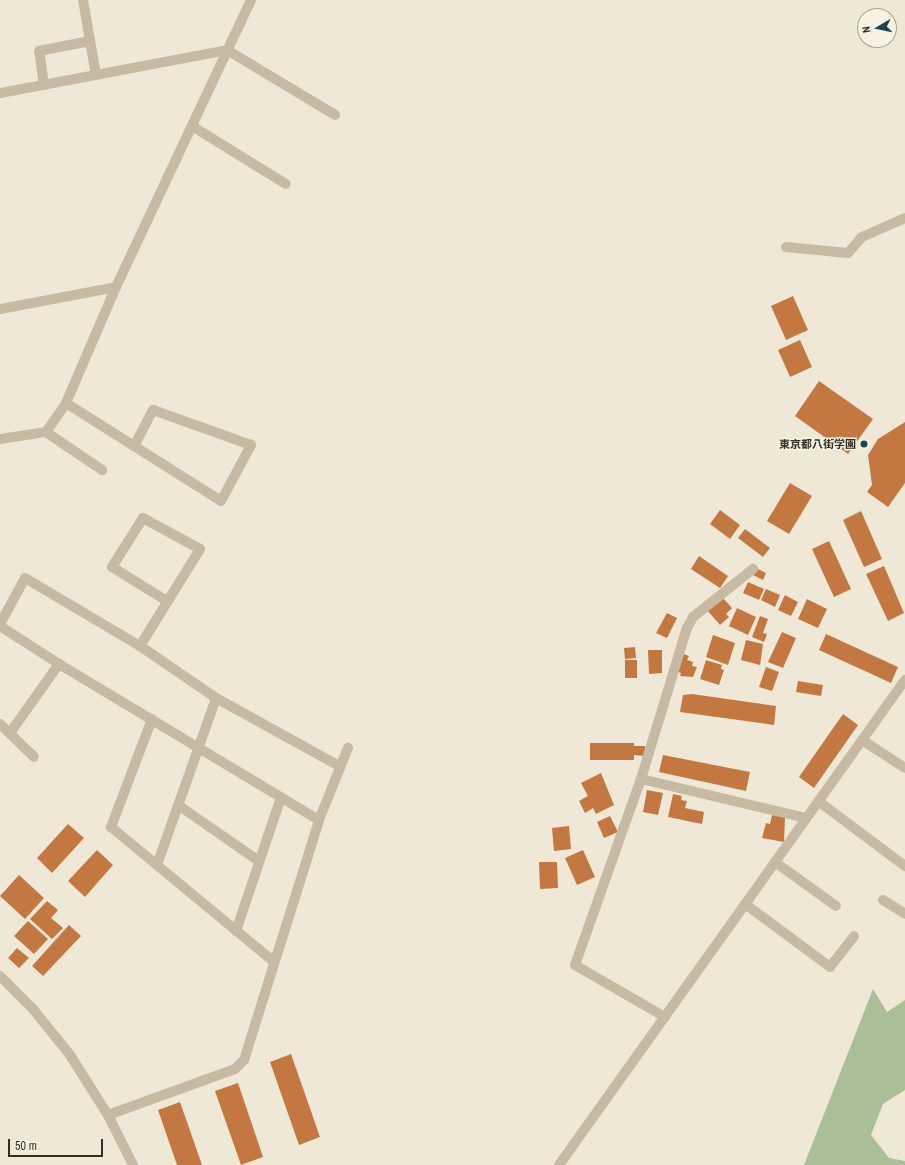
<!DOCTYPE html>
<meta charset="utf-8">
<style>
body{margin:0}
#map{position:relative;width:905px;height:1165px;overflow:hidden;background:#f0e8d7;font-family:"Archivo Narrow","Noto Sans JP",sans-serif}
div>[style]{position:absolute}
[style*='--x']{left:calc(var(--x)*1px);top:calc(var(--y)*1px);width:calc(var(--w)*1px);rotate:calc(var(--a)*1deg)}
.green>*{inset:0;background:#aabe98}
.building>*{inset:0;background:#c37842}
.minor>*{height:10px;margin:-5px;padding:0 5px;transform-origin:5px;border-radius:5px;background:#c7baa4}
.tertiary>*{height:10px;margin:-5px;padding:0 5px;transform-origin:5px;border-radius:5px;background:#c7baa4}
.dots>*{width:11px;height:11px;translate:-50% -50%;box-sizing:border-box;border:2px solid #f8f2e3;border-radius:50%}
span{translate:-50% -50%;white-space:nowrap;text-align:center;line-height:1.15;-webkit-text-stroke:3px #f8f2e3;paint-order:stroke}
.poi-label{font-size:11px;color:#332c25;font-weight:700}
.right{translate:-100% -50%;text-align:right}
.north{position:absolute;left:857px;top:8px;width:40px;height:40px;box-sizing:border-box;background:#f8f2e3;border:1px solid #a9a397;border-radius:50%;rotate:261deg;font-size:11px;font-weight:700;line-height:16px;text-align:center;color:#332c25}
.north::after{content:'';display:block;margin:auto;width:14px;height:18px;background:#1c4553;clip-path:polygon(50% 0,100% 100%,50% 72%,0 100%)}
.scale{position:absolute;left:8px;top:1139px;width:95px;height:18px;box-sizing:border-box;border:2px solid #332c25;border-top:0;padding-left:5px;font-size:12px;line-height:14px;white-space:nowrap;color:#332c25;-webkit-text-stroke:3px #f8f2e3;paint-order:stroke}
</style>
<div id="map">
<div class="green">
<i style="clip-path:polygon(873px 989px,887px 1012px,905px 1000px,905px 1090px,883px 1104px,871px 1135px,889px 1158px,905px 1161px,905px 1165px,804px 1165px)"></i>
</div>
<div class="building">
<i style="clip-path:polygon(793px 296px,808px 330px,786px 340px,771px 306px)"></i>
<i style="clip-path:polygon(800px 340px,812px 367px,790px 377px,778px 350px)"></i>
<i style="clip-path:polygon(819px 381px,873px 419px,848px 454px,795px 416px)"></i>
<i style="clip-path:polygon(905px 422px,905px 483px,888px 507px,867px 492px,872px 485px,868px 455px,878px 439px)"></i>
<i style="clip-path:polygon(790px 483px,812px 496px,789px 534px,767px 521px)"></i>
<i style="clip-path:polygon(720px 510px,740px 525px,730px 539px,710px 524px)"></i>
<i style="clip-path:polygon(861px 511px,882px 559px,864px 567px,843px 520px)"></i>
<i style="clip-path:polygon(745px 529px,770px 548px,763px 557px,738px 538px)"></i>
<i style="clip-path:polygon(829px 541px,851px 589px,834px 597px,812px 549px)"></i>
<i style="clip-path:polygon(699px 556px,728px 576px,720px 588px,691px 569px)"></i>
<i style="clip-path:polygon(884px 566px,904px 613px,888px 621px,866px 574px)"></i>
<i style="clip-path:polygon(756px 568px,766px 573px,763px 580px,753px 575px)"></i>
<i style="clip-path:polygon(748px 582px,764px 589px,759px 600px,743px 593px)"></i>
<i style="clip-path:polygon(766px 589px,780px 595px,775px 607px,761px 600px)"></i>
<i style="clip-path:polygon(785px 595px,798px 602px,791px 616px,778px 610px)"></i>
<i style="clip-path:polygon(722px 597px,732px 608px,726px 614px,729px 617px,720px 625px,707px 610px)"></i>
<i style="clip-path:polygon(807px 599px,827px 609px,818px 628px,798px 619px)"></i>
<i style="clip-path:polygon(737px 608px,756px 617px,748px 635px,729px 626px)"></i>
<i style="clip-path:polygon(667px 613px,677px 618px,667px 638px,656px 633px)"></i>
<i style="clip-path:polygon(760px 616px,768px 619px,763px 633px,767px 634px,764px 642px,752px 637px)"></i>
<i style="clip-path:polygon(782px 632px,796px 638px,783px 668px,768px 662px)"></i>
<i style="clip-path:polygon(826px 634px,898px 667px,891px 683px,819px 650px)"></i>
<i style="clip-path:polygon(713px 635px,735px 643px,728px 665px,706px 657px)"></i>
<i style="clip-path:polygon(746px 640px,763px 644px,760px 665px,741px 660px)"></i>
<i style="clip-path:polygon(635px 647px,636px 658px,625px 659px,624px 648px)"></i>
<i style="clip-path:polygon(648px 650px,662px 650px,662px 673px,649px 674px)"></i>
<i style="clip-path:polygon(681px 653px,689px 656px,687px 660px,693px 662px,692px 666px,697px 667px,693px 677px,680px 676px,681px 673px,675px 671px)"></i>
<i style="clip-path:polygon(625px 660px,637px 660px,637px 678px,625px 678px)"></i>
<i style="clip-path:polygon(706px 660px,722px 665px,721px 669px,724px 670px,719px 685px,700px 679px)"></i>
<i style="clip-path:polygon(766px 667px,779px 672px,772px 691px,759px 687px)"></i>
<i style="clip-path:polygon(798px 681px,823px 685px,821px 696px,796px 692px)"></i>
<i style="clip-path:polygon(692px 694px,776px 706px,774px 725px,680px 712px,683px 695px)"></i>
<i style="clip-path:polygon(843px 714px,858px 725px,814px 788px,799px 777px)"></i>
<i style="clip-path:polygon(590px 743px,634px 743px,634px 746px,645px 746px,645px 756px,634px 755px,634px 760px,590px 760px)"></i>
<i style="clip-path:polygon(663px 755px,750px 772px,746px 791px,659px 772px)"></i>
<i style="clip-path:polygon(601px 773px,614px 805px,596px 814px,593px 808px,585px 813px,579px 801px,588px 796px,581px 783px)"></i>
<i style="clip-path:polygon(647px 790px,663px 793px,658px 815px,643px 812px)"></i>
<i style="clip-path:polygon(673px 794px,682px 796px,681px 800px,687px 801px,685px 808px,704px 812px,702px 824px,668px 817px)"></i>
<i style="clip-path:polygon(772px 815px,785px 817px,784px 842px,762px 838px,766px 823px,770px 824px)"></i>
<i style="clip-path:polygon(610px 816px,618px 832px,604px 838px,597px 822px)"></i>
<i style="clip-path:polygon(68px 824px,84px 838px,52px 873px,37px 858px)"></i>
<i style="clip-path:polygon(569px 826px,571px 849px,554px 851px,552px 828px)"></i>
<i style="clip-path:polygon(97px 850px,113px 865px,85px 897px,68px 881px)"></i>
<i style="clip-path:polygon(583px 850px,595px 877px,577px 885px,565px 858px)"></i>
<i style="clip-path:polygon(539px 862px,557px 862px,558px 888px,540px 889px)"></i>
<i style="clip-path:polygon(19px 875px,44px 898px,25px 919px,0 896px)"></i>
<i style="clip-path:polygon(47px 901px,58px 910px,51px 918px,63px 928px,52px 939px,30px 919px)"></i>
<i style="clip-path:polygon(28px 921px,48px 939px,34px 954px,14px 936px)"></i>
<i style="clip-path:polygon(69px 925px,81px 936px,43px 976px,32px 966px)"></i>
<i style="clip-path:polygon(17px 948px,29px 958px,19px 968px,8px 958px)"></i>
<i style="clip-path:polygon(291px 1054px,320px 1137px,299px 1145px,270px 1062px)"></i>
<i style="clip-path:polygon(238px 1083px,263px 1157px,241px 1165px,215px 1091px)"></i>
<i style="clip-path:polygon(180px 1102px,202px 1165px,177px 1165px,158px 1110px)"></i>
</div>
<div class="minor">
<i style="--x:83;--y:0;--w:76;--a:80.2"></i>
<i style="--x:44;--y:85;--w:34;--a:-98"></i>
<i style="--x:39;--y:51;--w:52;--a:-11.1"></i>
<i style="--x:0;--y:93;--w:231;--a:-10.7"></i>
<i style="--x:227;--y:50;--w:126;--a:31"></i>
<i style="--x:192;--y:126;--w:110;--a:31.7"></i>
<i style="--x:786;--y:247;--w:62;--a:5.5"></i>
<i style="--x:848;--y:253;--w:21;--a:-49"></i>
<i style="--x:862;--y:237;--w:47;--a:-23.8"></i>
<i style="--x:0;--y:309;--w:118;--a:-10.7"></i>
<i style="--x:66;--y:403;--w:183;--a:32.3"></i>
<i style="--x:221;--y:501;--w:64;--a:-61.8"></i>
<i style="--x:251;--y:445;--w:104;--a:-160.3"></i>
<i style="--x:153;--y:410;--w:41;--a:117.8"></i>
<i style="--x:46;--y:432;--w:68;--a:34.2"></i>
<i style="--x:0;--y:439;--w:47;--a:-8.7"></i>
<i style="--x:46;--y:432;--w:35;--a:-55"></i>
<i style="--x:66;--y:403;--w:126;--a:-66.7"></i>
<i style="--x:116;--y:287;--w:317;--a:-64.8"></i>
<i style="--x:0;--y:624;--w:52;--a:-61.5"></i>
<i style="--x:25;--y:578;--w:134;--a:30.6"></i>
<i style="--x:140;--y:646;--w:92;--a:34.4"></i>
<i style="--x:216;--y:698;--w:141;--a:28.9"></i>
<i style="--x:0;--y:626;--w:70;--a:32.8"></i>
<i style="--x:59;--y:664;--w:303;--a:31"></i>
<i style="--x:140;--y:646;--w:114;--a:-58.3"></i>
<i style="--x:200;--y:549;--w:65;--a:-151.5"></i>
<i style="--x:143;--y:518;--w:58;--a:122.3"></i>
<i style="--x:112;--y:567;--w:65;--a:31.7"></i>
<i style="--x:152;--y:719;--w:116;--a:110.8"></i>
<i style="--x:111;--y:827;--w:210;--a:39.6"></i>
<i style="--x:0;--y:724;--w:47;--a:44.1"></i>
<i style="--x:10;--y:733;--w:85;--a:-54.6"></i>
<i style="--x:862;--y:740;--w:51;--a:33.1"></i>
<i style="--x:641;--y:779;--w:170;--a:13.3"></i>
<i style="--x:818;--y:801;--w:109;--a:36.8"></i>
<i style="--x:178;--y:805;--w:98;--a:34.7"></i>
<i style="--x:775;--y:862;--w:75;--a:35.8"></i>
<i style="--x:157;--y:865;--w:177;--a:-70.5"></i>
<i style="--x:883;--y:900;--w:26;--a:32"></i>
<i style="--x:745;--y:904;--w:106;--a:36.5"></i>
<i style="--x:830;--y:967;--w:39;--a:-52"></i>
<i style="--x:236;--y:931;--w:141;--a:-71.4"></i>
<i style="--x:665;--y:1017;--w:104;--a:-150"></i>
<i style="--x:575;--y:965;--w:197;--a:-70.5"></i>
<i style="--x:641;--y:779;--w:158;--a:-73.1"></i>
<i style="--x:687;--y:628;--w:13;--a:-61"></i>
<i style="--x:693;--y:617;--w:77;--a:-38.7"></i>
<i style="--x:108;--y:1115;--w:135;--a:-19.9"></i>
<i style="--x:235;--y:1069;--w:13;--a:-45"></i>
<i style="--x:244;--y:1060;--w:251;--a:-72.6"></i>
<i style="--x:319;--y:820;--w:78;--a:-68.1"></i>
<i style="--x:559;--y:1165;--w:596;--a:-54.5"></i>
</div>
<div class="tertiary">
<i style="--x:0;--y:976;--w:47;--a:45"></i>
<i style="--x:33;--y:1009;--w:59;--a:51.2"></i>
<i style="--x:70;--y:1055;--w:71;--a:57.7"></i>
<i style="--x:108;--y:1115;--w:56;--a:63.4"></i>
</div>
<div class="dots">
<i style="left:864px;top:444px;background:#1c4553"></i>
</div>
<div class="poi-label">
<span class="right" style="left:856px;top:444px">東京都八街学園</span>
</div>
<div class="north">N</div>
<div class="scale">50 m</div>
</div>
